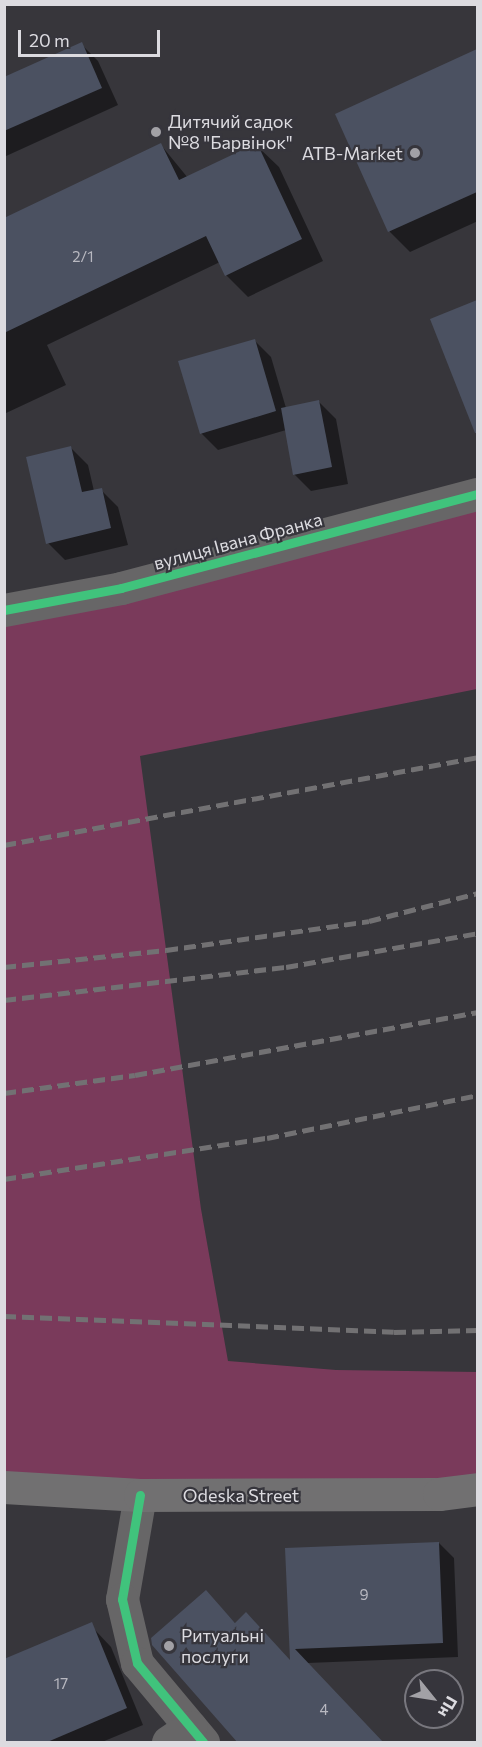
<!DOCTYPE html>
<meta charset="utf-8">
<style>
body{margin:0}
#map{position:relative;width:482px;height:1747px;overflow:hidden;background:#37363b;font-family:Commissioner,sans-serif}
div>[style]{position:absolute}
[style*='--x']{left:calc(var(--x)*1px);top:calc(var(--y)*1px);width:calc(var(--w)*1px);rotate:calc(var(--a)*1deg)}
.green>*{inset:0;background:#7a3a5b}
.shadow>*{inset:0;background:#0007}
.building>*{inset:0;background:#4b5161}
.minor>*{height:33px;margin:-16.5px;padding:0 16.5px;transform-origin:16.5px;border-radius:16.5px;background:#676667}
.major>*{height:33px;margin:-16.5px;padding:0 16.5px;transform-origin:16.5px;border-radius:16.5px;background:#717071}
.rail>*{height:4.5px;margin-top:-2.25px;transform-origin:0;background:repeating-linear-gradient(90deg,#727173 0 12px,transparent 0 18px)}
.cycleway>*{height:9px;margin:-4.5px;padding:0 4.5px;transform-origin:4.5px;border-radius:4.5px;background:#40c37c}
.dots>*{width:16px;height:16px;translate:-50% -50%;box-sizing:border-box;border:3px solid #36353c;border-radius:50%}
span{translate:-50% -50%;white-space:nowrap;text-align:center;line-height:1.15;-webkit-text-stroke:4.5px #36353c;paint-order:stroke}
.number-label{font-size:15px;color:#b8b8c0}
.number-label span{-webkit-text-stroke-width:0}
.poi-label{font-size:18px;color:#dcdbe0}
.left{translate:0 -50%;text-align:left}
.right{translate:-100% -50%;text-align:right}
.street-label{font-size:18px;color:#dcdbe0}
.frame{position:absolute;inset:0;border:6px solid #dcdbe0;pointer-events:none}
.north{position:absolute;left:404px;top:1669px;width:60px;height:60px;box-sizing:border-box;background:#36353c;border:2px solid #78777e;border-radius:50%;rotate:120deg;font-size:16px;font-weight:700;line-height:24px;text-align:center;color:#dcdbe0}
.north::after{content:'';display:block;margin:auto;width:21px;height:27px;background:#a2a1a6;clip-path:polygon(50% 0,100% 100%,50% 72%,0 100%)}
.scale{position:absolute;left:18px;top:30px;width:142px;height:27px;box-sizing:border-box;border:3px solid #dcdbe0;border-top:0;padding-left:8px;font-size:18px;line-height:21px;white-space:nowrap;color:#dcdbe0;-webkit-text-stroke:4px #36353c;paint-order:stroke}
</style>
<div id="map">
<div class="green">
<i style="clip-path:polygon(477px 494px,477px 689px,140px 756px,201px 1209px,228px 1361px,336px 1370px,477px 1372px,477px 1489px,5px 1487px,4px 610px)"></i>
</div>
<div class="shadow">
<i style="clip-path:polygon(81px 44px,98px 61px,118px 105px,4px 157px,4px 78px)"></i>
<i style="clip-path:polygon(478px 51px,478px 221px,410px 252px,390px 232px,337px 115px)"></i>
<i style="clip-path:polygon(161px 145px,188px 178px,256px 145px,279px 167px,323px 261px,248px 297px,226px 275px,220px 262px,47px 345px,66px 385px,4px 414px,4px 220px)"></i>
<i style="clip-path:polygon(478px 302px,478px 425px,471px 418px,432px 320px)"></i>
<i style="clip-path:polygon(254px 340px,271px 357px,286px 408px,319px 402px,336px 419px,348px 484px,311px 491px,294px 474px,286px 430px,218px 450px,201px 433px)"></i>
<i style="clip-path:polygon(71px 448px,88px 465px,94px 491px,101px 490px,118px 507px,128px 545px,65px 560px,48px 543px)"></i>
<i style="clip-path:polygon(439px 1543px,454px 1558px,458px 1657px,308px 1663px,257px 1742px,206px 1592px,236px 1624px,291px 1662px,287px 1549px)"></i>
<i style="clip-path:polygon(94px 1629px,111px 1647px,143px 1725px,102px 1742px,4px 1742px)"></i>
</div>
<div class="building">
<i style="clip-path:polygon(82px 42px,102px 88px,4px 131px,4px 77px)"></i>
<i style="clip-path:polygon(477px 49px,477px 192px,388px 232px,335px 114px)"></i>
<i style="clip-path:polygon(161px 143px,179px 180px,257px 143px,302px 239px,225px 276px,206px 236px,4px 333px,4px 218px)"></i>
<i style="clip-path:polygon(477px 300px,477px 433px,475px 433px,430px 319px)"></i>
<i style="clip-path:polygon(255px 339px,276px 411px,200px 434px,178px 361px)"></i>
<i style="clip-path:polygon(319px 400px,332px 467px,293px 475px,281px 408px)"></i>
<i style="clip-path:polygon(71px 446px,82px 492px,102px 488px,111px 528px,46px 544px,26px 457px)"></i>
<i style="clip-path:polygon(439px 1542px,443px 1643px,295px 1649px,384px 1743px,238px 1743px,152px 1645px,151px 1638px,206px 1590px,235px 1623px,246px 1612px,290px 1660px,285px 1548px)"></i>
<i style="clip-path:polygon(92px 1622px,127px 1708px,45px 1743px,4px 1743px,4px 1659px)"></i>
</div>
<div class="minor">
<i style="--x:4;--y:610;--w:119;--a:-10.6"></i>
<i style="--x:121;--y:588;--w:369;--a:-14.8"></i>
<i style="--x:140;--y:1495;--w:106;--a:99.8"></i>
<i style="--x:122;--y:1599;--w:66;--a:76.8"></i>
<i style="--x:137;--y:1663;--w:103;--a:50.1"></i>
<i style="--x:168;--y:1742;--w:27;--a:-34"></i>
</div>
<div class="major">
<i style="--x:4;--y:1487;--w:136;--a:3.4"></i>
<i style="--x:140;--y:1495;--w:299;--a:-0.2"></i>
<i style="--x:439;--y:1494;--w:39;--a:-7"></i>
</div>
<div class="rail">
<i style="--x:4;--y:845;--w:482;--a:-10.5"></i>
<i style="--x:4;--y:967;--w:163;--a:-6"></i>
<i style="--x:166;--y:950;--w:205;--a:-8.1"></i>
<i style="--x:369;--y:921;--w:113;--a:-14.4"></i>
<i style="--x:4;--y:1000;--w:284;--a:-6.7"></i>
<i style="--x:286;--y:967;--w:195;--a:-10"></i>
<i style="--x:4;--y:1093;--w:132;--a:-7.8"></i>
<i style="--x:135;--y:1075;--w:349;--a:-10.4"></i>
<i style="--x:4;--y:1179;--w:266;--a:-8.9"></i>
<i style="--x:267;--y:1138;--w:215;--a:-11.5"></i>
<i style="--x:4;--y:1316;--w:390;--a:2.3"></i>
<i style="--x:394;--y:1332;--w:84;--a:-1.4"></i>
</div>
<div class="cycleway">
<i style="--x:4;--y:610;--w:119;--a:-10.6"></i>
<i style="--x:121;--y:588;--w:369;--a:-14.8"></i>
<i style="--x:140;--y:1495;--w:106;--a:99.8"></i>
<i style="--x:122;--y:1599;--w:66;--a:76.8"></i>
<i style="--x:137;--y:1663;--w:103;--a:50.1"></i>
</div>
<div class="dots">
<i style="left:156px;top:132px;background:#a2a1a6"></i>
<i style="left:415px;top:153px;background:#a2a1a6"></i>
<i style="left:169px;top:1646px;background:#a2a1a6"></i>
</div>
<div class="number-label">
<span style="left:83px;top:257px">2/1</span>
<span style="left:364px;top:1595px">9</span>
<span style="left:61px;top:1684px">17</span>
<span style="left:324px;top:1710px">4</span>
</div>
<div class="poi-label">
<span class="left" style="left:168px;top:132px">Дитячий садок<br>№8 "Барвінок"</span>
<span class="right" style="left:403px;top:153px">ATB-Market</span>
<span class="left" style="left:181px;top:1646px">Ритуальні<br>послуги</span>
</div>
<div class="street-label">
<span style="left:238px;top:541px;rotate:-15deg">вулиця Івана Франка</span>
<span style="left:241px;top:1495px">Odeska Street</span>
</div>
<div class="frame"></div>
<div class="north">Пн</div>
<div class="scale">20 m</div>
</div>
